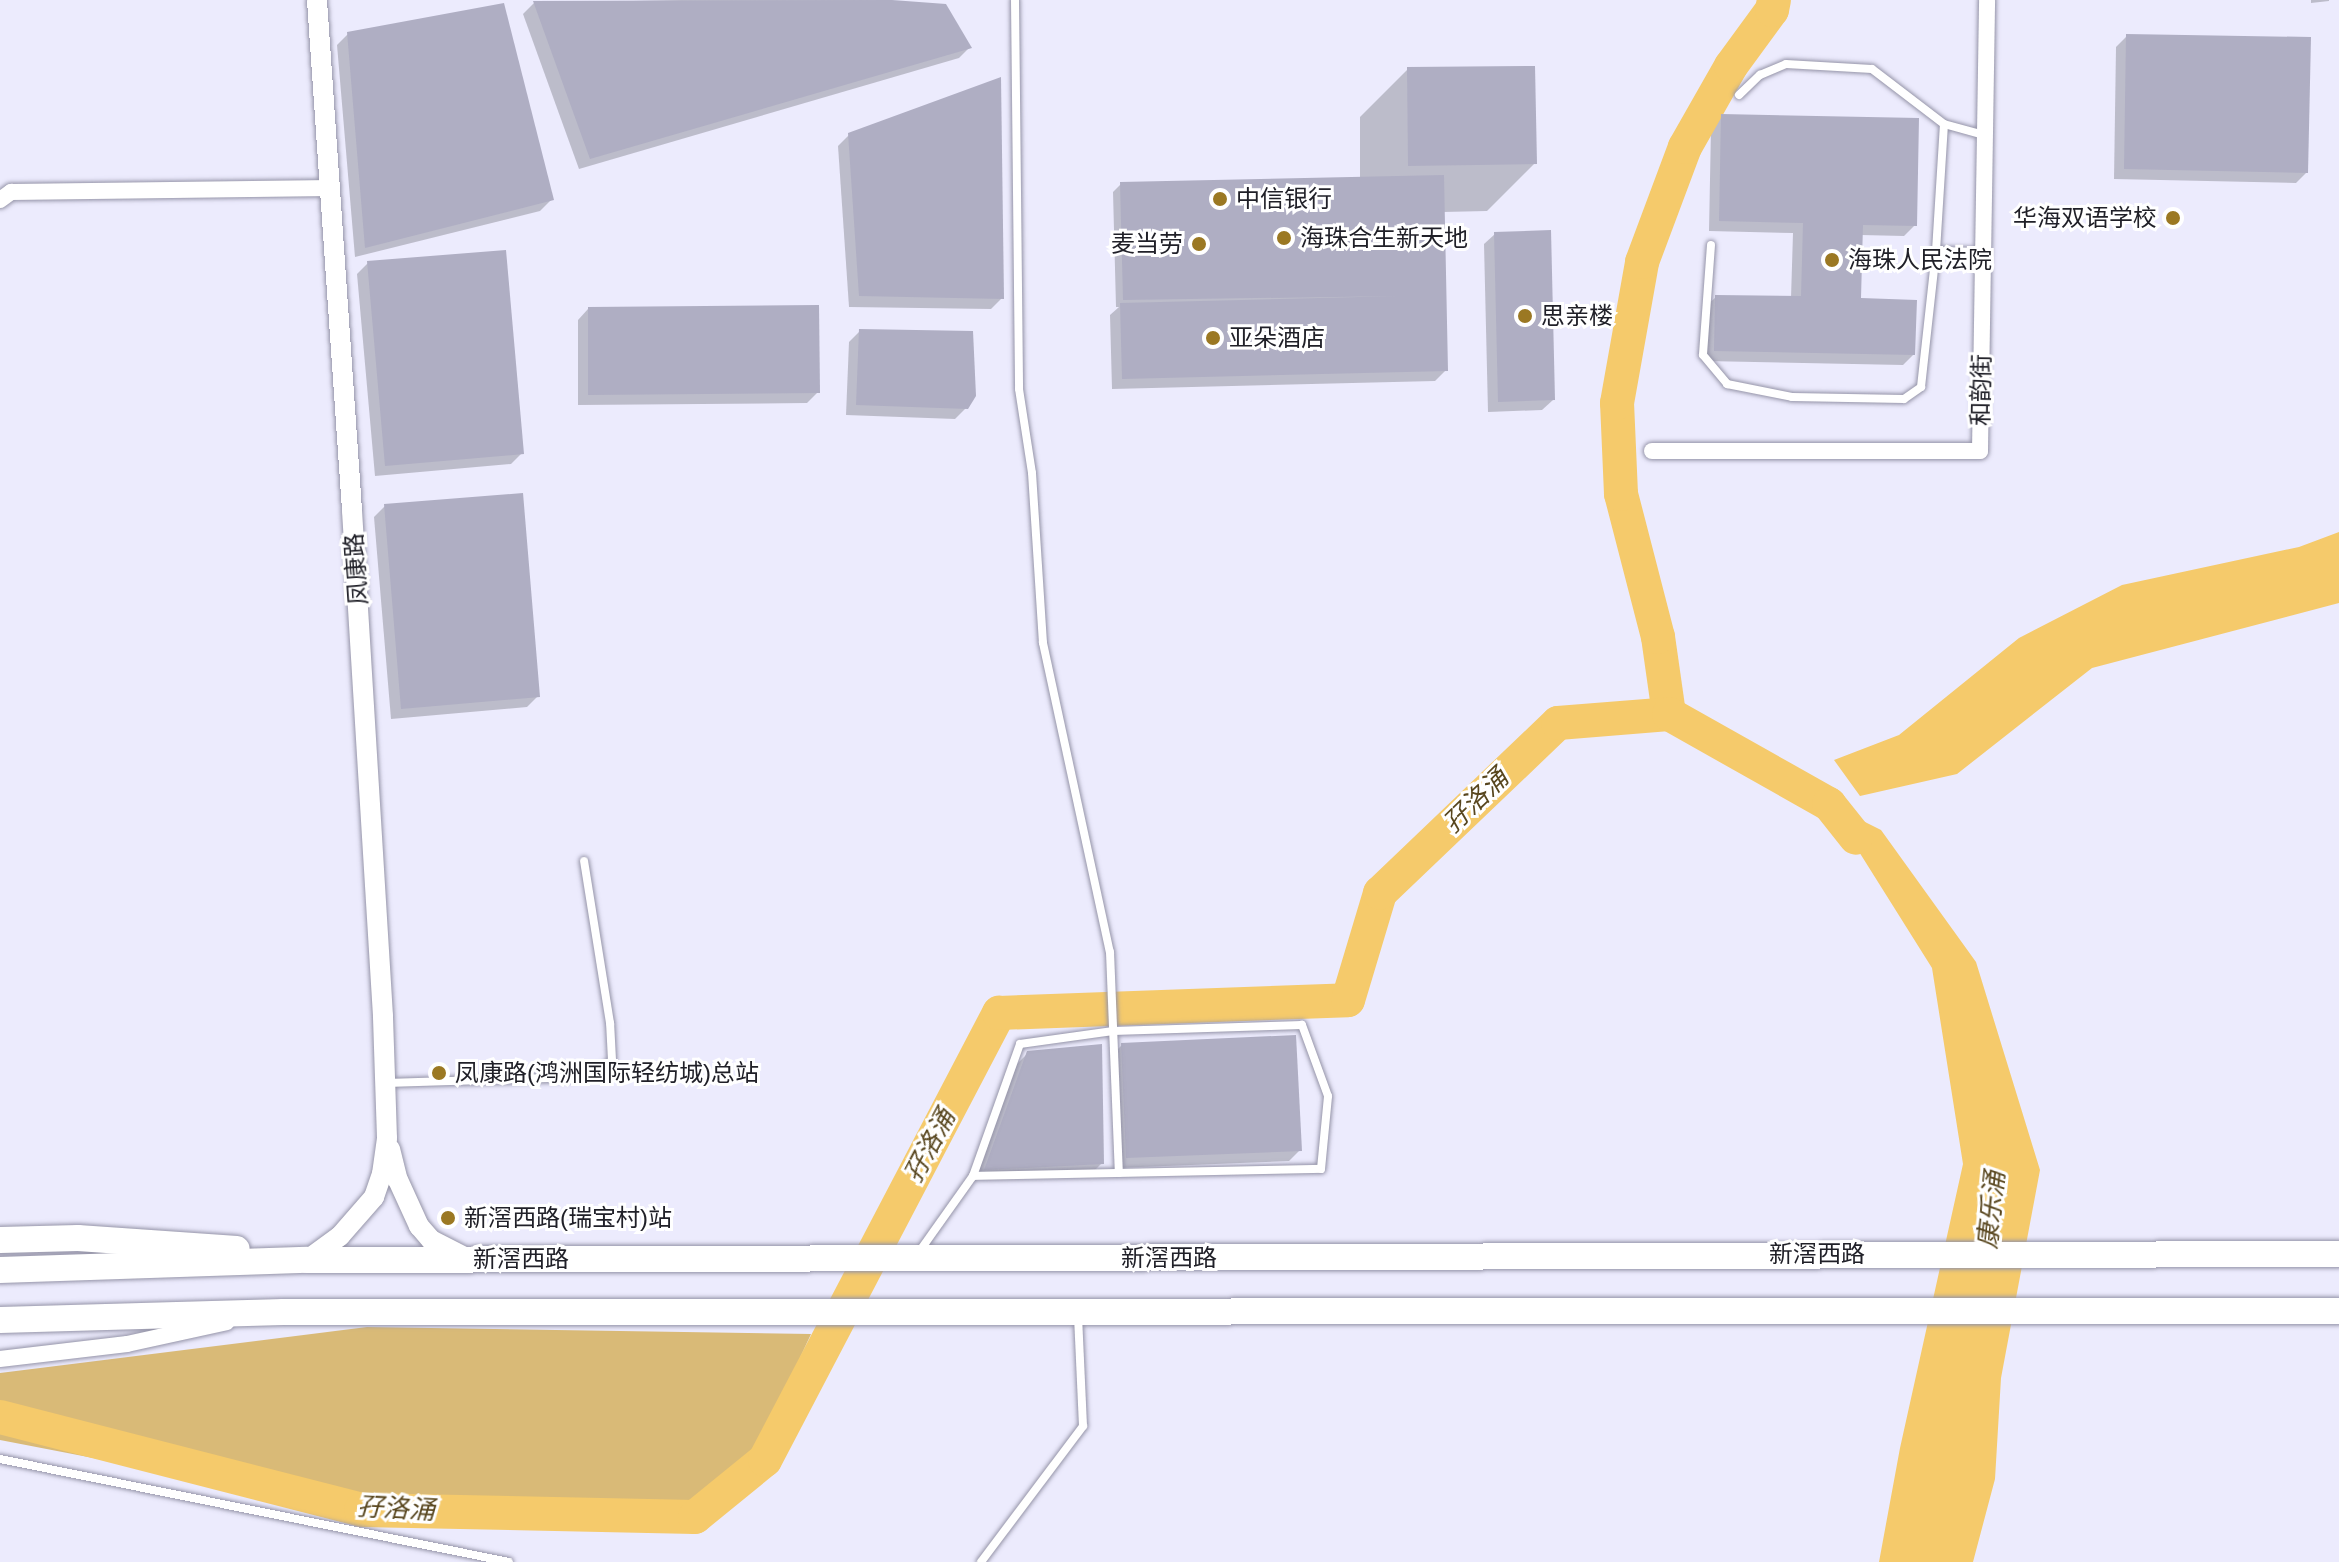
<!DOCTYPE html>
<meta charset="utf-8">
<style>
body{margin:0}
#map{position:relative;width:2339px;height:1562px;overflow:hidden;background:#ecebfd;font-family:Helvetica,"Noto Sans SC",sans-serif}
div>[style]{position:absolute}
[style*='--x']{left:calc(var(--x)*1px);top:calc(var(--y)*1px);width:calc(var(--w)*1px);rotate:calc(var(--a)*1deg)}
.green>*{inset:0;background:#d9ba77}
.water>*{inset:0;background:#f5ca6b}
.shadow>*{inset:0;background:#0003}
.river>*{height:34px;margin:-17px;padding:0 17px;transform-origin:17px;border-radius:17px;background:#f5ca6b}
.building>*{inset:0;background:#afaec3}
.roads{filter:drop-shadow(0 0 2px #9594a8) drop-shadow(0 0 2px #9594a8)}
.service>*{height:8px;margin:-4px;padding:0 4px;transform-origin:4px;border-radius:4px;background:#fff}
.minor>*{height:16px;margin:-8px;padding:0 8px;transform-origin:8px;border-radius:8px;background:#fff}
.tertiary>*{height:20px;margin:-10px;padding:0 10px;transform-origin:10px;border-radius:10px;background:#fff}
.trunk>*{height:26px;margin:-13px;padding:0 13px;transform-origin:13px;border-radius:13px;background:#fff}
.dots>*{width:22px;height:22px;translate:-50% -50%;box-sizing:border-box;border:4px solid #fff;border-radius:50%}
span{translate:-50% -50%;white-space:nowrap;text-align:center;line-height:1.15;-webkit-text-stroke:6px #fff;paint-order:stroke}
.poi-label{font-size:24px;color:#202028}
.left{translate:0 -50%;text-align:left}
.right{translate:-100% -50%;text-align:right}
.street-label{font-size:24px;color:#202028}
.water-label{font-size:26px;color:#58461e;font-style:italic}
</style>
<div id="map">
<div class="green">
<i style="clip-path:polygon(367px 1327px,811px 1334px,755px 1455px,685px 1504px,370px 1499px,140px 1467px,0 1440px,0 1373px)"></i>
</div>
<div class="water">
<i style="clip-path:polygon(2339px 532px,2339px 603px,2092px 668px,1957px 774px,1860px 796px,1834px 760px,1899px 735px,2019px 638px,2122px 585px,2299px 547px)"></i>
<i style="clip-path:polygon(1829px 804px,1881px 830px,1976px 962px,2040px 1170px,2001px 1378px,1995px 1479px,1973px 1562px,1879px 1562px,1900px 1448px,1963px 1164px,1932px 968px)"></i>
</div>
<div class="shadow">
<i style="clip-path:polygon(681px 0,867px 0,944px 6px,969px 48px,959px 58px,579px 169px,523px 14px,534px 3px)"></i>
<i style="clip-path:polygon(2311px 0,2329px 0,2329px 1px,2311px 3px)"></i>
<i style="clip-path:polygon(348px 34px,551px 200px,540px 211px,355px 257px,337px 45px)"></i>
<i style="clip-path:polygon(2127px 36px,2307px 172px,2296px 183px,2114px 179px,2116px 47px)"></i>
<i style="clip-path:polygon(1408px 69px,1535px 163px,1487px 211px,1443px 212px,1446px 370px,1435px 381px,1112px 389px,1110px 315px,1119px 307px,1116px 307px,1113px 192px,1121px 184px,1360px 179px,1360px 117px)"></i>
<i style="clip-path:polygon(1722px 116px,1915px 225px,1904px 236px,1861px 235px,1859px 300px,1914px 354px,1903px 365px,1704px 361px,1705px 307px,1716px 297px,1791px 298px,1793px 233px,1709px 231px,1711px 127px)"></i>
<i style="clip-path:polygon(849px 135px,1002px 298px,991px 309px,849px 307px,838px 146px)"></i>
<i style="clip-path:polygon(1495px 234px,1553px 400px,1542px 410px,1488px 412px,1484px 244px)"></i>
<i style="clip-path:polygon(368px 263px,522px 453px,511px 464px,375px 476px,357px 274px)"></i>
<i style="clip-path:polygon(588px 309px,818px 392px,807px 403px,578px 405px,578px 320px)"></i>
<i style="clip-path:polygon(860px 331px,966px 408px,955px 419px,846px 415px,849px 342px)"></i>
<i style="clip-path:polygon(385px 506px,538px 696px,527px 707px,391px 719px,374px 517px)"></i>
<i style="clip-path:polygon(1122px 1045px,1300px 1150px,1289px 1161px,1116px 1168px,1111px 1056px)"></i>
<i style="clip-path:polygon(1028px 1053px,1102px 1163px,1091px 1174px,974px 1180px,1017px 1064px)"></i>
</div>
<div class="river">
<i style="--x:1669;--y:714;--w:78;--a:-98.1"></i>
<i style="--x:1658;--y:637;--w:148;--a:-104.5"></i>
<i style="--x:1621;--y:494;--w:91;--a:-92.5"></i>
<i style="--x:1617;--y:403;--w:143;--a:-79.9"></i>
<i style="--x:1642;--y:262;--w:123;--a:-69.5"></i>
<i style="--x:1685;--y:147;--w:93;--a:-60.4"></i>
<i style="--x:1731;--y:66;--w:69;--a:-53.8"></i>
<i style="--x:1772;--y:10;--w:10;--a:-79"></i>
<i style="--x:0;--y:1417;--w:373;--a:14.4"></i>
<i style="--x:361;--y:1510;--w:334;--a:1.2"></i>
<i style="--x:695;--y:1517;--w:90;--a:-39.2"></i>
<i style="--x:765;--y:1460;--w:505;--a:-62.37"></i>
<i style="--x:999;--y:1013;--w:349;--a:-2.1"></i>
<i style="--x:1348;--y:1000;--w:112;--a:-73.3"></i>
<i style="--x:1380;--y:893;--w:246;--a:-43.7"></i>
<i style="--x:1558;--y:723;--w:111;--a:-4.6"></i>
<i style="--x:1669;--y:714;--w:184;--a:29.4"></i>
<i style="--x:1829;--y:804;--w:43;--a:51.5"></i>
</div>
<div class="building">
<i style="clip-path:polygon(892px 0,946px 4px,972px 48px,590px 159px,533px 1px)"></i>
<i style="clip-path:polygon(504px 3px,554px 200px,365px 248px,347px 32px)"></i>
<i style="clip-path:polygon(2126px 34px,2311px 37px,2308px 173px,2124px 169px)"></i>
<i style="clip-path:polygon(1535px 66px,1537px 164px,1408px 166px,1407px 67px)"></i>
<i style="clip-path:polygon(1001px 77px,1004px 299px,859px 296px,848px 133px)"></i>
<i style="clip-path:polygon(1721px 114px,1919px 118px,1917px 226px,1863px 225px,1861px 298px,1917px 300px,1915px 355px,1714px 351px,1715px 295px,1801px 296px,1803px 223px,1719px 221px)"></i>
<i style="clip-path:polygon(1444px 175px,1448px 371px,1122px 379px,1120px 303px,1400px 296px,1123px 300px,1120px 182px)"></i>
<i style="clip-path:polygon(1551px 230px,1555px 400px,1498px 402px,1494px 232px)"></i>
<i style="clip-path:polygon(506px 250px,524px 454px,385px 466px,367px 261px)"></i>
<i style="clip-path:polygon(819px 305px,820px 393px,588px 395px,588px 307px)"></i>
<i style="clip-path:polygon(859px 329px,973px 331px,976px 396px,968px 409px,856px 405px)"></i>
<i style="clip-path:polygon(523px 493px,540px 697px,401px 709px,384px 504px)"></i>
<i style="clip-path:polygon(1296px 1035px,1302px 1151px,1126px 1158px,1121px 1043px)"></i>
<i style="clip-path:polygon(1102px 1044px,1104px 1164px,984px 1170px,1027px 1051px)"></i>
</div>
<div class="roads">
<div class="service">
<i style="--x:1015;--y:0;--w:389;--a:89.4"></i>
<i style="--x:1019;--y:389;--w:85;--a:81.2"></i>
<i style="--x:1032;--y:473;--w:170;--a:86.3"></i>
<i style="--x:1043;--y:643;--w:316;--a:77.8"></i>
<i style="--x:1110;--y:952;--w:221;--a:87.7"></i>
<i style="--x:1739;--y:95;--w:29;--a:-44"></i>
<i style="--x:1760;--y:75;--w:28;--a:-23"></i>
<i style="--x:1786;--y:64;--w:86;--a:3.3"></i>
<i style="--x:1872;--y:69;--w:91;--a:37.4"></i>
<i style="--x:1944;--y:124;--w:41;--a:15.4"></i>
<i style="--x:1711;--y:245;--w:110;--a:94.2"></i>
<i style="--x:1703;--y:355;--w:38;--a:50"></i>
<i style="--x:1727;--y:384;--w:66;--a:11.3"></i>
<i style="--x:1792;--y:397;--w:112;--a:1"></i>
<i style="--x:1904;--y:399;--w:21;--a:-35"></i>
<i style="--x:1921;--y:387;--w:137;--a:-83.7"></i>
<i style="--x:1936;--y:251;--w:47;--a:1.2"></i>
<i style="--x:1936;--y:251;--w:127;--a:-86.4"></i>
<i style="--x:386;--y:1083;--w:186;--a:-1.8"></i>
<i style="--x:572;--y:1077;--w:33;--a:-16"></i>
<i style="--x:604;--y:1068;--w:11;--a:-45"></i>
<i style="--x:612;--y:1060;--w:37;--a:-93"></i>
<i style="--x:610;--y:1023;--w:164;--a:-99.1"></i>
<i style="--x:919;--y:1252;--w:93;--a:-54.6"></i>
<i style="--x:973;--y:1176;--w:348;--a:-1.2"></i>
<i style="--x:1321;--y:1169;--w:73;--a:-84.5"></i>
<i style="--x:1328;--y:1096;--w:76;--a:-110.1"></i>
<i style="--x:1302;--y:1025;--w:189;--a:178.2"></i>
<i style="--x:1113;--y:1031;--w:94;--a:172"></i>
<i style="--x:1020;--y:1044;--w:140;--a:109.6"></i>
<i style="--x:0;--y:1459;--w:519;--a:11.44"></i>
<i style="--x:981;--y:1562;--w:170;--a:-53.1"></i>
<i style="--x:1083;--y:1426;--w:112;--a:-92.6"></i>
</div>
<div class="minor">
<i style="--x:0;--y:200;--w:14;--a:-36"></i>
<i style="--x:11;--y:192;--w:321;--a:-0.7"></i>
<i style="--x:1652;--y:451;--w:328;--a:0"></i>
<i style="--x:1980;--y:451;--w:451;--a:-89.1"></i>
<i style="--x:0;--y:1359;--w:128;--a:-6.7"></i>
<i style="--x:127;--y:1344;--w:102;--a:-12.4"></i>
</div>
<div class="tertiary">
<i style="--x:390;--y:1149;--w:32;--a:76"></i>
<i style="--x:398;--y:1180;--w:51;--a:65.5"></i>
<i style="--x:419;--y:1226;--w:18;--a:49"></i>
<i style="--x:431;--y:1240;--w:39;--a:27"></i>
<i style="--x:307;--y:1260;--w:41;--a:-36"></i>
<i style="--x:340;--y:1236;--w:52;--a:-48.9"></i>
<i style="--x:374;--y:1197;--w:24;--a:-71"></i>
<i style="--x:382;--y:1174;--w:36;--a:-82"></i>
<i style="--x:387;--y:1138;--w:122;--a:-91.9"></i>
<i style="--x:383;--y:1016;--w:507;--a:-93.51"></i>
<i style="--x:352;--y:510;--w:511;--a:-93.93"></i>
</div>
<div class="trunk">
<i style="--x:0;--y:1240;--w:78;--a:-1.5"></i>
<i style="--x:78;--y:1238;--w:159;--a:4"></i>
<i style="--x:0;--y:1270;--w:307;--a:-1.9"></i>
<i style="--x:307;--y:1260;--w:2032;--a:-0.17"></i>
<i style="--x:0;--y:1320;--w:283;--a:-1.6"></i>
<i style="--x:283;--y:1312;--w:2056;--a:-0.03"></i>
</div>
</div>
<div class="dots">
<i style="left:1220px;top:199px;background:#9b7823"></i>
<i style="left:2173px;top:218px;background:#9b7823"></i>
<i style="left:1284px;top:238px;background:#9b7823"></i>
<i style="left:1199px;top:244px;background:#9b7823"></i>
<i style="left:1832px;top:260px;background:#9b7823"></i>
<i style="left:1525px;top:316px;background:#9b7823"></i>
<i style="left:1213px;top:338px;background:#9b7823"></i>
<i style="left:439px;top:1073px;background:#9b7823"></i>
<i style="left:448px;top:1218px;background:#9b7823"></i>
</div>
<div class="poi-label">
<span class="left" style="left:1236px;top:199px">中信银行</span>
<span class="right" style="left:2157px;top:218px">华海双语学校</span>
<span class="left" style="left:1300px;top:238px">海珠合生新天地</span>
<span class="right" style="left:1183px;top:244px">麦当劳</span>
<span class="left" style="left:1848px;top:260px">海珠人民法院</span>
<span class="left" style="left:1541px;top:316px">思亲楼</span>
<span class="left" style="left:1229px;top:338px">亚朵酒店</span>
<span class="left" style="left:455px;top:1073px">凤康路(鸿洲国际轻纺城)总站</span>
<span class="left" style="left:464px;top:1218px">新滘西路(瑞宝村)站</span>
</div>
<div class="street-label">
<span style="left:1981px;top:390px;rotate:-89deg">和韵街</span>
<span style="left:356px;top:569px;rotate:-94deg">凤康路</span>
<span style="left:1817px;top:1254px">新滘西路</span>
<span style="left:1169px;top:1258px">新滘西路</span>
<span style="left:521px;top:1259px">新滘西路</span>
</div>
<div class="water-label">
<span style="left:1476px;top:801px;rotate:-44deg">孖洛涌</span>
<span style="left:930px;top:1146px;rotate:-62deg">孖洛涌</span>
<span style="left:1992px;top:1210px;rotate:-84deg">康乐涌</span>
<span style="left:396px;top:1509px;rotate:3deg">孖洛涌</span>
</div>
</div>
